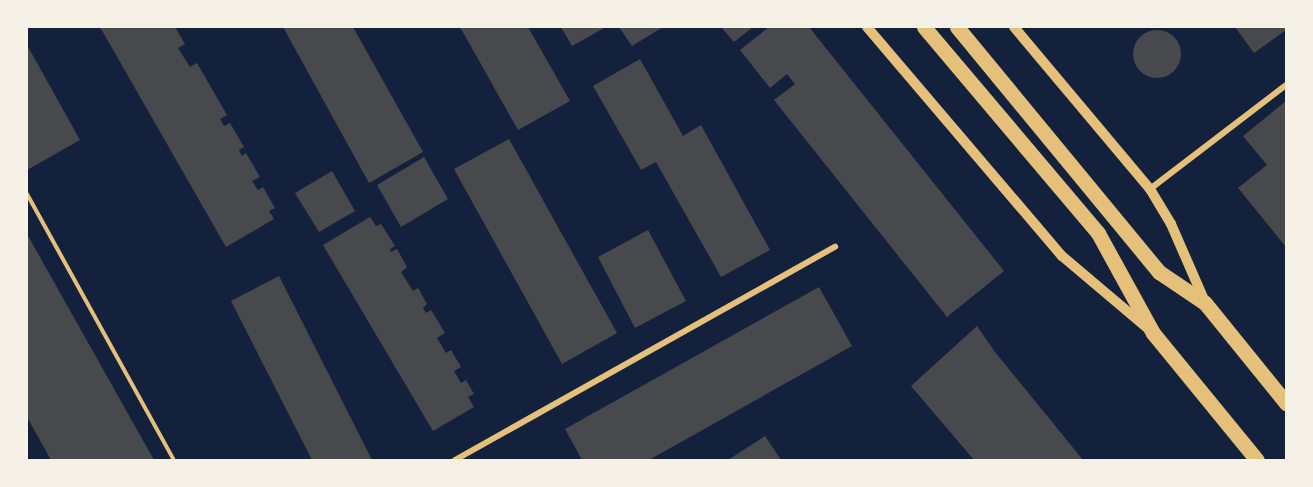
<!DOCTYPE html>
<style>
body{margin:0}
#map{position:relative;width:1313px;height:487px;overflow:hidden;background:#14213d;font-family:Lora,serif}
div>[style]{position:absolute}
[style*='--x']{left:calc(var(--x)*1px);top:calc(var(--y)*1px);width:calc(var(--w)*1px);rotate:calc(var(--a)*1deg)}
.building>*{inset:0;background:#48494c}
.round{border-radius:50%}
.path>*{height:4px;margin:-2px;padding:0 2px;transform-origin:2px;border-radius:2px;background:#e5c07b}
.minor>*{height:6px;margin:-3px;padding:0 3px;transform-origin:3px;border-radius:3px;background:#e5c07b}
.tertiary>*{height:10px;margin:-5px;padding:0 5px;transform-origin:5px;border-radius:5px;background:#e5c07b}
.primary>*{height:15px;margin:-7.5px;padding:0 7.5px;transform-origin:7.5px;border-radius:7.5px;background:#e5c07b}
span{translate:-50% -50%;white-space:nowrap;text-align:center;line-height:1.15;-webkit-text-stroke:4.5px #f6f1e7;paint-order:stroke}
.frame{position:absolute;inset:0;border:28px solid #f6f1e7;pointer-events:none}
</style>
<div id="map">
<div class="building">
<i style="clip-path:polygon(100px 27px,175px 27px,185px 44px,178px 48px,190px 67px,197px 63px,227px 115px,220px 119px,224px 126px,230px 123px,244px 147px,239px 150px,242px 156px,246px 153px,260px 177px,252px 181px,258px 190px,263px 187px,275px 208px,269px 211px,274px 219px,226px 247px)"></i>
<i style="clip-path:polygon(283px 27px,353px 27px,423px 152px,369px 183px)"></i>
<i style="clip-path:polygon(460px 27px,528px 27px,570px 101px,518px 130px)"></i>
<i style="clip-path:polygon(561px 27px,606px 27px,572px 46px)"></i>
<i style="clip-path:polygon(619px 27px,663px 27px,632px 46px)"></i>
<i style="clip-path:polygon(721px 27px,753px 27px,734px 42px)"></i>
<i style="clip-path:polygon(769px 27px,809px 27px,1004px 271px,947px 317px,774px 100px,795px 84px,787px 74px,770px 88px,740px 50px)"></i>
<i style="clip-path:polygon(1235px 27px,1286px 27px,1286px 30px,1254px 53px)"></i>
<i class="round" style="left:1133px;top:30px;width:48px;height:48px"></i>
<i style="clip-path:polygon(27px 45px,80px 140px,27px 170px)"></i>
<i style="clip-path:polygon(640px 59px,683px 136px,701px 125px,770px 250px,721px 277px,656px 162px,641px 170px,593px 86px)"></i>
<i style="clip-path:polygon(1286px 101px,1286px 247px,1238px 188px,1267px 165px,1243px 136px)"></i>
<i style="clip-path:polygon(509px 139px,617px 333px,562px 364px,454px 169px)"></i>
<i style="clip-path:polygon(424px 157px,448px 199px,401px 227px,377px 185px)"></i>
<i style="clip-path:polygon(332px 171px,355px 211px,319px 232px,295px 193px)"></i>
<i style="clip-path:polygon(370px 217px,376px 226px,381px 224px,395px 246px,390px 249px,391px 252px,397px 249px,407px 267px,401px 272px,413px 291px,418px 288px,427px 304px,423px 308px,426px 313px,431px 310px,445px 333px,437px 338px,446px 353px,451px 350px,461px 367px,454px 371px,461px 383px,466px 380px,474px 394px,468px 397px,474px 407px,433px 431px,323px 245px)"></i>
<i style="clip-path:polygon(648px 230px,686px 301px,635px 328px,598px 257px)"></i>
<i style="clip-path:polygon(27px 234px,154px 460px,51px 460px,27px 417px)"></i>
<i style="clip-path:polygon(279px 276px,372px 460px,312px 460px,231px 301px)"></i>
<i style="clip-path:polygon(819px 287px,852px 346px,649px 460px,582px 460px,565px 429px)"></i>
<i style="clip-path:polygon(977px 326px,995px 352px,1083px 460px,974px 460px,911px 386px)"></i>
<i style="clip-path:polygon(765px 436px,781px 460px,728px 460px)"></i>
</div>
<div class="path">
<i style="--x:27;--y:194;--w:304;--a:61.1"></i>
</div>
<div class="minor">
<i style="--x:1150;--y:189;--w:171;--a:-37.4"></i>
<i style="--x:455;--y:460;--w:436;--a:-29.3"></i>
</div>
<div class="tertiary">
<i style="--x:867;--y:27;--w:301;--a:49.6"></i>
<i style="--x:1062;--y:256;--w:110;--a:40.2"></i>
<i style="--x:1014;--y:27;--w:212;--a:50"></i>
<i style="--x:1150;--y:189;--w:41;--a:59"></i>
<i style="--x:1171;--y:224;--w:85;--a:66.4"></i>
</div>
<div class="primary">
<i style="--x:924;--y:27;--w:270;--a:49.8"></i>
<i style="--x:1098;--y:233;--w:114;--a:61.2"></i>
<i style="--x:1153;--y:333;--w:164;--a:50.7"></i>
<i style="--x:957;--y:27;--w:318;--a:50.5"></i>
<i style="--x:1159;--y:272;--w:55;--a:34"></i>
<i style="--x:1205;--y:303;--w:129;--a:51"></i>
</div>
<div class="frame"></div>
</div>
